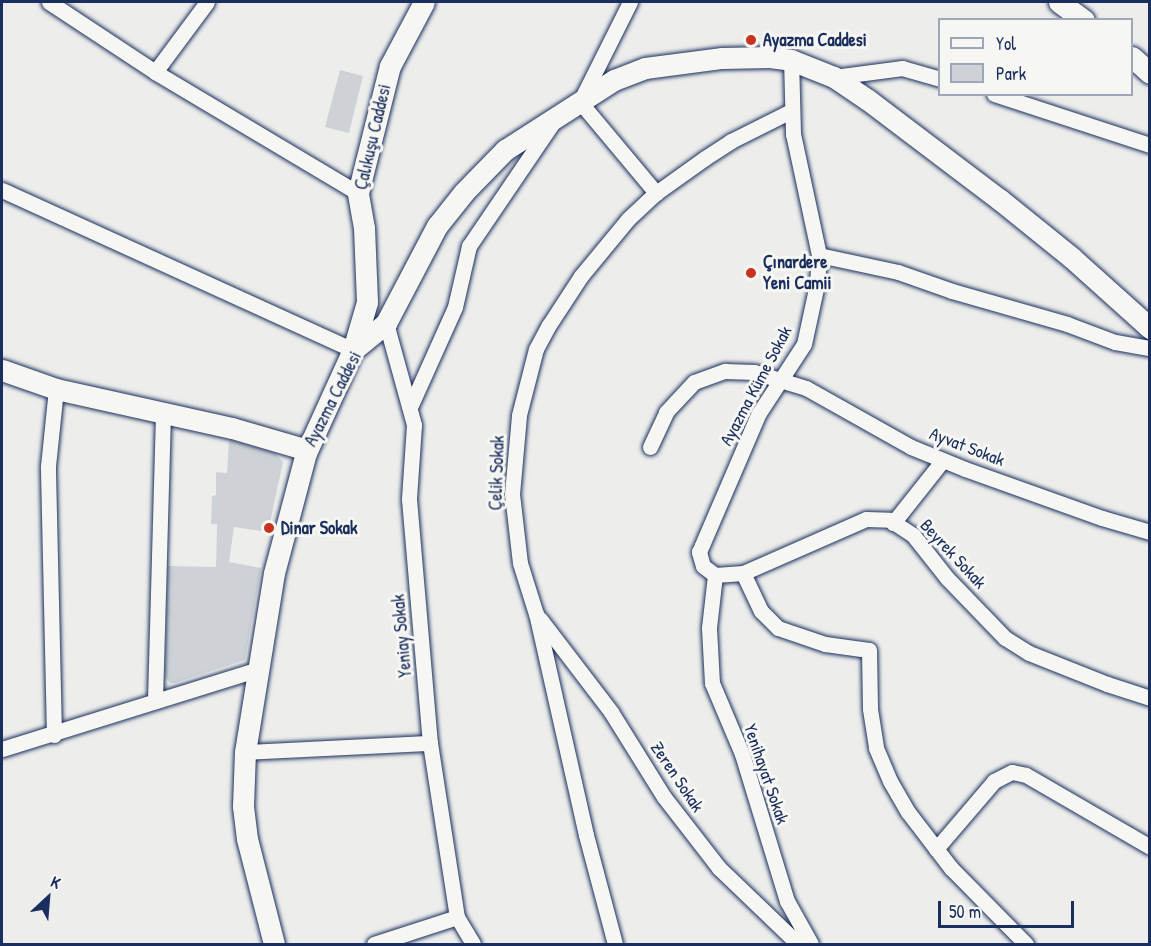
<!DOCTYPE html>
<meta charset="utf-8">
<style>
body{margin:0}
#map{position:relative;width:1151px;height:946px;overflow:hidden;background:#edeeec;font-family:"Patrick Hand",sans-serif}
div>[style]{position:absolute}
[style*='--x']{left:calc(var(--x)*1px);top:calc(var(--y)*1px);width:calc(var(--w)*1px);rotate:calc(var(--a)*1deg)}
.green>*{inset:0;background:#ced2d7}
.roads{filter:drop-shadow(0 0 2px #1b2f5e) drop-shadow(0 0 2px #1b2f5e)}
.street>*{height:15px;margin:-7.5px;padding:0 7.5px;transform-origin:7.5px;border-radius:7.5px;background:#f6f6f2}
.secondary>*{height:21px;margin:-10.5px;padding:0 10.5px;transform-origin:10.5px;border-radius:10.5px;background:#f6f6f2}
.dots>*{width:16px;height:16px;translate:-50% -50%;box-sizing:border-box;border:3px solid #f6f6f2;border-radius:50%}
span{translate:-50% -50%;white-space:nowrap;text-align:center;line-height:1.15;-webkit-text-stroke:6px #f6f6f2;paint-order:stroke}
.poi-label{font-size:18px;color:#1b2f5e;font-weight:700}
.left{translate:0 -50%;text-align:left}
.street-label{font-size:18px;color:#1b2f5e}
.frame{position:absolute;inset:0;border:3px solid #1b2f5e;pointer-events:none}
.legend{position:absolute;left:938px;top:18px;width:195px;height:78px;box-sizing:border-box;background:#f6f6f2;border:2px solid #9ea6b7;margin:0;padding:8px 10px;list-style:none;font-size:18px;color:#1b2f5e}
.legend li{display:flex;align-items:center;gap:12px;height:30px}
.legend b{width:30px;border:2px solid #9ea6b7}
.north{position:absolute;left:18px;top:868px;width:60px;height:60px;-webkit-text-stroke:4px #f6f6f2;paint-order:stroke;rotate:26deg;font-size:16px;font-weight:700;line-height:24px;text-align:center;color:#1b2f5e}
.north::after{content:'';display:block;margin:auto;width:21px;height:27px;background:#1b2f5e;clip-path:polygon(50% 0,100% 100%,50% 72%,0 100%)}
.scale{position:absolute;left:938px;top:901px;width:136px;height:27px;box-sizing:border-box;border:3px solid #1b2f5e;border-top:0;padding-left:8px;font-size:18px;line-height:21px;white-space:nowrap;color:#1b2f5e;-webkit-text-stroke:4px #f6f6f2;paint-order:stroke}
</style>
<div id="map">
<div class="green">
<i style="clip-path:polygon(340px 70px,363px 76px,349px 133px,325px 127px)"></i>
<i style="clip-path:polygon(229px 439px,275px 453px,283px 462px,268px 532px,234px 527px,229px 562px,261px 568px,245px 660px,175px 683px,170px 683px,165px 676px,168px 566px,216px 567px,217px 524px,211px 524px,212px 496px,216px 495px,216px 472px,227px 473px)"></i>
</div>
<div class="roads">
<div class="street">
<i style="--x:49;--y:2;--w:127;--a:33.4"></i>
<i style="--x:155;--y:72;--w:236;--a:30.8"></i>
<i style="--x:630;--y:2;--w:112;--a:116.6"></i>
<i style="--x:580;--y:102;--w:119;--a:50.1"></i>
<i style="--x:155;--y:72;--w:87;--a:-53.4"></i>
<i style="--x:834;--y:77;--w:69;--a:-7.5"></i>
<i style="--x:902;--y:68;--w:40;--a:16"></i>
<i style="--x:994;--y:94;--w:164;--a:18.1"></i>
<i style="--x:2;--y:190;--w:386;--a:24.5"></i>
<i style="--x:819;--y:255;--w:81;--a:12.1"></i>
<i style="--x:898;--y:272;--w:57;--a:19.4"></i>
<i style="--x:952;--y:291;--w:120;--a:16"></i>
<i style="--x:1067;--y:324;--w:51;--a:20.6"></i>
<i style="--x:1115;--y:342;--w:36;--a:10"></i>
<i style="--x:386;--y:323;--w:106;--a:74.6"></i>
<i style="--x:414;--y:425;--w:74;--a:93.9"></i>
<i style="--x:409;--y:499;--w:245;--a:85.1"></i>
<i style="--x:430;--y:743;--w:176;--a:81.2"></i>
<i style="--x:457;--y:917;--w:31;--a:59"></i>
<i style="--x:411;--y:405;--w:107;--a:-65.8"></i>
<i style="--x:455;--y:307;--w:63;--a:-77.1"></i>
<i style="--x:469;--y:246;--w:148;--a:-55.8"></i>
<i style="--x:650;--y:447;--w:38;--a:-65"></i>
<i style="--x:666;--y:412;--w:41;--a:-47"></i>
<i style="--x:694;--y:382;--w:33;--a:-20"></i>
<i style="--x:725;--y:371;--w:29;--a:2"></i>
<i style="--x:754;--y:372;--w:54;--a:17.1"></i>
<i style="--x:806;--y:388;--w:120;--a:29.3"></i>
<i style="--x:911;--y:447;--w:58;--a:22.2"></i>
<i style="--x:965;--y:469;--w:145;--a:19.7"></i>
<i style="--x:1102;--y:518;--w:50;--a:16.3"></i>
<i style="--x:893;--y:523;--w:80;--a:-51.6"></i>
<i style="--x:743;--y:573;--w:42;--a:64.7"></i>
<i style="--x:761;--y:611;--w:24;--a:45"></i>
<i style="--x:778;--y:628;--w:50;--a:18.8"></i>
<i style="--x:825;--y:644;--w:44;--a:7.8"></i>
<i style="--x:869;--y:650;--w:59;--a:89"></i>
<i style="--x:870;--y:709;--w:39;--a:81"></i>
<i style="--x:876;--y:748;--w:36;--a:67"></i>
<i style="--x:890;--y:781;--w:36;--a:60"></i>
<i style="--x:908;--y:812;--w:71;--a:52.5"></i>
<i style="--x:951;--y:868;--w:107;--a:45.4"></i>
<i style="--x:715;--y:575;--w:15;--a:-143"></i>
<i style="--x:703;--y:566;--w:15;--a:-106"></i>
<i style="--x:699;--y:552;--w:151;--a:-66.7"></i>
<i style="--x:759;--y:413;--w:82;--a:-56.9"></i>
<i style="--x:804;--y:344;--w:61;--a:-77.8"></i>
<i style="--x:817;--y:284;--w:29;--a:-86"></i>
<i style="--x:819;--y:255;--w:124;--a:-102.1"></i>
<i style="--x:793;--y:134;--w:74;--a:-91.5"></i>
<i style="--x:715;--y:575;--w:28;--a:-4"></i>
<i style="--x:743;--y:573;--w:134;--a:-23.7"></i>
<i style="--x:866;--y:519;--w:24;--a:2"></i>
<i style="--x:890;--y:520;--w:27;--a:33"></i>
<i style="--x:913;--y:535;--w:55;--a:51.7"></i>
<i style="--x:947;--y:578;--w:83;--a:46"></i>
<i style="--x:1005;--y:638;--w:28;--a:32"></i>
<i style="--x:1029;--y:653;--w:84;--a:21.7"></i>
<i style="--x:1107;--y:684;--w:45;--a:18"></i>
<i style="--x:715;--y:575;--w:53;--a:96.5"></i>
<i style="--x:709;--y:628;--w:55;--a:86.9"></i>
<i style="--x:712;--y:683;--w:77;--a:67.1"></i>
<i style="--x:742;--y:754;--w:154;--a:73"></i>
<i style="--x:787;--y:901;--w:49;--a:60.8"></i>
<i style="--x:540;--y:619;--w:117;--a:52.6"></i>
<i style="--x:611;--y:712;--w:100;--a:58.1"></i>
<i style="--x:664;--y:797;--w:90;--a:52.2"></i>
<i style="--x:719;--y:868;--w:100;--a:43.8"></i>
<i style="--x:791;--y:937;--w:16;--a:27"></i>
<i style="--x:155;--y:700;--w:287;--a:-88.4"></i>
<i style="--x:54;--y:735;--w:269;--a:-91.3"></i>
<i style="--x:48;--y:466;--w:77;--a:-84.1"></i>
<i style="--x:2;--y:749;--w:269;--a:-17.3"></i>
<i style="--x:245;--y:752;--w:185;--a:-2.8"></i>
<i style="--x:936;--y:849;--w:89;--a:-49.5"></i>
<i style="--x:994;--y:781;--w:20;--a:-27"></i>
<i style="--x:1012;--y:772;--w:14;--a:12"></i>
<i style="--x:1026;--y:775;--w:143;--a:30.1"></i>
<i style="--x:374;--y:944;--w:87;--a:-18"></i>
<i style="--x:615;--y:944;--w:113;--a:-104.9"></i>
<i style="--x:586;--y:835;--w:227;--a:-102.7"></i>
<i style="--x:536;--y:614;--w:53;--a:-107.4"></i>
<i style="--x:520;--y:563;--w:69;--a:-96.6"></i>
<i style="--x:512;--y:494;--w:79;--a:-84.9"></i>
<i style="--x:519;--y:415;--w:68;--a:-75.6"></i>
<i style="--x:536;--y:349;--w:27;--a:-62"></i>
<i style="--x:549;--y:325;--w:59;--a:-56.9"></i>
<i style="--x:581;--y:276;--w:74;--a:-50.5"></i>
<i style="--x:628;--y:219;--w:38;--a:-43"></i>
<i style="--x:656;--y:193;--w:60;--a:-35.5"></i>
<i style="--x:705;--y:158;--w:31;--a:-33"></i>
<i style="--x:731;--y:141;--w:67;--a:-26.6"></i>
</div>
<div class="secondary">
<i style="--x:1059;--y:2;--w:31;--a:36"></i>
<i style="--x:1132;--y:57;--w:24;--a:42"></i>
<i style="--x:353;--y:350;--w:50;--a:-73.7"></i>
<i style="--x:367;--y:302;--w:74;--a:-92.3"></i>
<i style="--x:364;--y:228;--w:36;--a:-100"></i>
<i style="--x:358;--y:193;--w:131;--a:-75.9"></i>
<i style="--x:390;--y:66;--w:72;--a:-62"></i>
<i style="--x:2;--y:370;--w:57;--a:19.4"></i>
<i style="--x:56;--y:389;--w:180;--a:12.5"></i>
<i style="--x:232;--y:428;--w:78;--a:16.3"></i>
<i style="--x:274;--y:944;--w:108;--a:-104.4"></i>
<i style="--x:247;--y:839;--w:33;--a:-97"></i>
<i style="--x:243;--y:806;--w:54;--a:-87.9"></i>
<i style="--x:245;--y:752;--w:181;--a:-80.8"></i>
<i style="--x:274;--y:573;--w:124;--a:-75.1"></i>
<i style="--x:306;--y:453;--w:113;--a:-65.5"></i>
<i style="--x:353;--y:350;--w:43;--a:-39.3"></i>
<i style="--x:386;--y:323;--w:110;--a:-62.3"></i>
<i style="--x:437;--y:226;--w:43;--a:-51.5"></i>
<i style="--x:464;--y:192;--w:59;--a:-45.7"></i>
<i style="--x:505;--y:150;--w:130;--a:-32.7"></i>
<i style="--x:614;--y:80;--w:33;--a:-21"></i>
<i style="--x:645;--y:68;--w:78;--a:-7.4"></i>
<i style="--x:722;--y:58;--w:48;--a:-1.2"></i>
<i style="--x:770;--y:57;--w:21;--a:8"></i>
<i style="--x:791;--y:60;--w:46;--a:21.6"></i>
<i style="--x:834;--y:77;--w:41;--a:34.1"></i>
<i style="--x:868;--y:100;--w:164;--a:37.1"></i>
<i style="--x:999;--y:199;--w:94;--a:38.9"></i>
<i style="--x:1072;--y:258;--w:105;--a:41.9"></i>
</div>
</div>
<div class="dots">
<i style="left:751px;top:40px;background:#c8321e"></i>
<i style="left:751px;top:273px;background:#c8321e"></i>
<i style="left:269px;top:528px;background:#c8321e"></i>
</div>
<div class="poi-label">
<span class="left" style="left:763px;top:40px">Ayazma Caddesi</span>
<span class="left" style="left:763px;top:273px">Çınardere<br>Yeni Camii</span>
<span class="left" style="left:281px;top:528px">Dinar Sokak</span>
</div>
<div class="street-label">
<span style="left:373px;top:137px;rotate:-77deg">Çalıkuşu Caddesi</span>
<span style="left:756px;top:386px;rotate:-62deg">Ayazma Küme Sokak</span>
<span style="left:333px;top:399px;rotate:-63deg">Ayazma Caddesi</span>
<span style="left:967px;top:447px;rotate:21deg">Ayvat Sokak</span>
<span style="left:497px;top:473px;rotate:-88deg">Çelik Sokak</span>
<span style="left:953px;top:554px;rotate:47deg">Beyrek Sokak</span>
<span style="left:402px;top:636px;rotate:-95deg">Yeniay Sokak</span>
<span style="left:766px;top:774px;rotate:71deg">Yenihayat Sokak</span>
<span style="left:677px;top:777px;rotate:56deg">Zeren Sokak</span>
</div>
<div class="frame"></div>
<ul class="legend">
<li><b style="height:8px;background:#f6f6f2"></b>Yol</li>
<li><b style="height:16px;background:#ced2d7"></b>Park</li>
</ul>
<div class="north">K</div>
<div class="scale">50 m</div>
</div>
